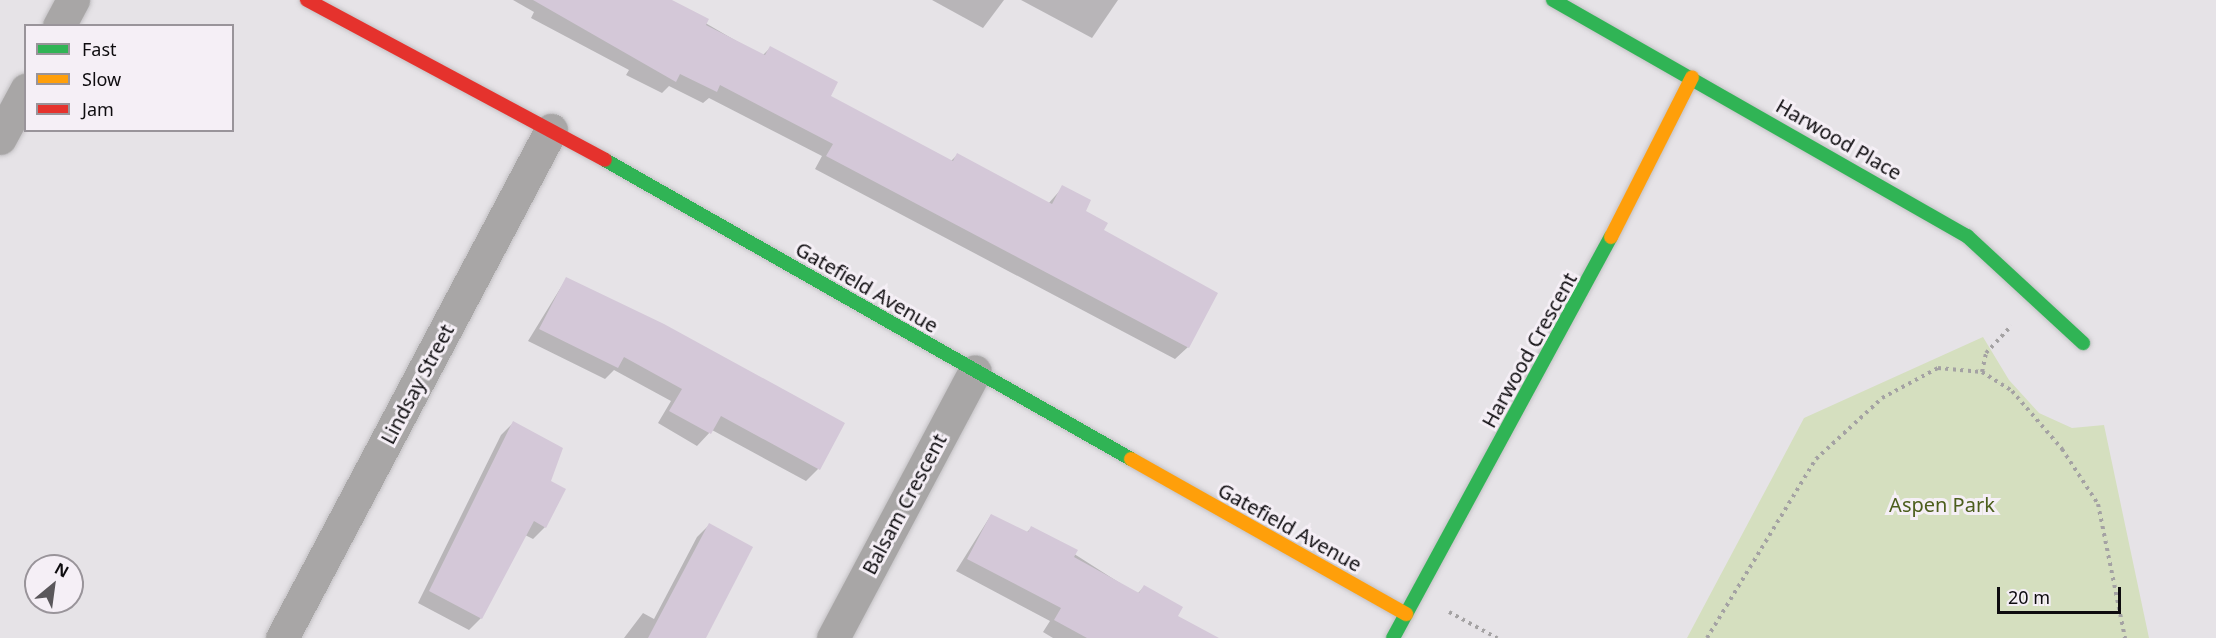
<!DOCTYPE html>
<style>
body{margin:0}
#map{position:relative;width:2216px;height:638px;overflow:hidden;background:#e6e3e7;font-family:"Noto Sans",sans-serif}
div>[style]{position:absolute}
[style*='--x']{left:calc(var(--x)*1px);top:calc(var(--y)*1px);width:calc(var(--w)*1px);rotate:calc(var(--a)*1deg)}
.green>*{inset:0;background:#d5dfbf}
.shadow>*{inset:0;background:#0003}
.building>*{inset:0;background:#d4c8d8}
.path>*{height:4px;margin-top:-2px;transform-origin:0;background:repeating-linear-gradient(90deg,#a4a2a3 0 3px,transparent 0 7.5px)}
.roads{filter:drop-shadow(0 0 2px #c3c1c4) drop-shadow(0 0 2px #c3c1c4)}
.street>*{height:33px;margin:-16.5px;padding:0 16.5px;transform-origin:16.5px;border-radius:16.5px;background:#a8a6a6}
.fast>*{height:14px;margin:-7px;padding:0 7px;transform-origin:7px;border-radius:7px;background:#30b455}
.slow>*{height:14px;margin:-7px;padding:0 7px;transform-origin:7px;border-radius:7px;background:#ff9f0a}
.jam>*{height:14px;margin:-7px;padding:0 7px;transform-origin:7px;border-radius:7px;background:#e5322d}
span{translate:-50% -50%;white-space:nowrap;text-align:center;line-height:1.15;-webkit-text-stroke:6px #f5eff6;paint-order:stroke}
.street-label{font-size:20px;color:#0e0c0f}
.park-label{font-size:20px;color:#4c5e1d}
.legend{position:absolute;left:24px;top:24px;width:210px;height:108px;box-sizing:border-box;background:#f5eff6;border:2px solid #99949a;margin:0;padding:8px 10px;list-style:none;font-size:18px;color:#0e0c0f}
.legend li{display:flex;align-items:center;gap:12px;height:30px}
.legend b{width:30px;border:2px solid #99949a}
.north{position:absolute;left:24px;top:554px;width:60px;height:60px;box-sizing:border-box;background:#f5eff6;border:2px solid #99949a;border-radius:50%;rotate:29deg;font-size:16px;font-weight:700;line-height:24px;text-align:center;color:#0e0c0f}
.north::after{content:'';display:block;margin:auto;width:21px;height:27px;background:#5a575b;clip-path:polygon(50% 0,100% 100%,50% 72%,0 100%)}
.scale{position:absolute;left:1997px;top:587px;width:124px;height:27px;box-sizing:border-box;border:3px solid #0e0c0f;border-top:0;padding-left:8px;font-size:18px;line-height:21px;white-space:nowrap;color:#0e0c0f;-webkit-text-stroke:4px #f5eff6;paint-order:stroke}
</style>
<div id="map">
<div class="green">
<i style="clip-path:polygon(1983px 337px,2009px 380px,2039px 413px,2072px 428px,2104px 425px,2149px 638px,1687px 638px,1804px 418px)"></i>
</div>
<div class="shadow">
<i style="clip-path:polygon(513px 0,666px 0,762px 56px,770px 48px,829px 97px,951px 161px,957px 155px,1048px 204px,1063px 187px,1188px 347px,1175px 359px,815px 169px,822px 156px,709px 98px,703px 103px,669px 86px,662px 93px,626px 75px,629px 70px,531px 18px,534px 12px)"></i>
<i style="clip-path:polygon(932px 0,1004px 0,983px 28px)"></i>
<i style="clip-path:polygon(1021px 0,1118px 0,1092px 38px)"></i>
<i style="clip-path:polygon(566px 279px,843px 424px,818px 469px,806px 481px,712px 430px,697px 446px,658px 423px,671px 401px,614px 370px,605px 379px,528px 341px)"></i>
<i style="clip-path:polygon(513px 423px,545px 527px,533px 539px,525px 535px,481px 618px,469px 630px,418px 603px,501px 435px)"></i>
<i style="clip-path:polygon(991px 515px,1026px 533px,1032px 527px,1137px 594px,1144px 587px,1176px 616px,1216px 638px,1053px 638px,1043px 632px,1050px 621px,956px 571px)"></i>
<i style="clip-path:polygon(709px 525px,694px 638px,624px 638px,643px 613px,654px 619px,697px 537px)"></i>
</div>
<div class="building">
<i style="clip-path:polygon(533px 0,672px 0,709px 19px,706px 25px,765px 55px,770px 46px,838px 82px,831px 96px,953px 161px,957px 153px,1052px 204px,1062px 185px,1091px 200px,1086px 211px,1108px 223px,1104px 230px,1218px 293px,1189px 348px,826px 156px,833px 144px,720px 85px,717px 92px,680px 74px,676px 82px)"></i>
<i style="clip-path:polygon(566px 277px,664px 324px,845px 423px,820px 470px,721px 416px,711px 434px,669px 411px,682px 389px,624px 357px,618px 368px,539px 329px)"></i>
<i style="clip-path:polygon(513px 421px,563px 448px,551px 481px,566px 489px,546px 528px,534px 521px,482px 619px,429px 591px)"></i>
<i style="clip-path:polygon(991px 514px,1028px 532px,1031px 526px,1078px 550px,1074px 557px,1139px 593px,1144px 585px,1183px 607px,1178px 616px,1219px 638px,1087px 638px,1054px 620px,1061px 608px,967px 559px)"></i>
<i style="clip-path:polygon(709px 523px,753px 547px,706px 638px,648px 638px)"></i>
</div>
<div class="path">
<i style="--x:1982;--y:372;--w:19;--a:-78"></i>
<i style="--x:1986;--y:353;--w:37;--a:-47"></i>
<i style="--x:1449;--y:612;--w:55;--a:28.4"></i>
<i style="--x:1707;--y:638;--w:210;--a:-58.7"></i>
<i style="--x:1816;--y:459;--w:90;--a:-42.7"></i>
<i style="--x:1882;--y:398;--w:64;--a:-28.2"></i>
<i style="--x:1938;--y:368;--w:44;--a:5.2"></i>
<i style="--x:1982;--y:372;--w:36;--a:32"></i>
<i style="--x:2012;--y:391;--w:77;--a:49.2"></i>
<i style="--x:2062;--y:449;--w:66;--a:56.8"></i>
<i style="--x:2098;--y:504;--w:137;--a:78.6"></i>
</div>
<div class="roads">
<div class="street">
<i style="--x:59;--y:26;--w:30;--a:-62"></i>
<i style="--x:0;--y:138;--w:55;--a:-61.6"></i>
<i style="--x:282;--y:638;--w:575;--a:-62.1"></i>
<i style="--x:833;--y:638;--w:302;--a:-62"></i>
</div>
<div class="fast">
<i style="--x:1553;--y:0;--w:477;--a:29.7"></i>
<i style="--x:1967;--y:236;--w:158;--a:42.7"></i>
<i style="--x:605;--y:160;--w:605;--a:29.62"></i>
<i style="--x:1393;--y:638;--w:456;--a:-61.5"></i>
</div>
<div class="slow">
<i style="--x:1611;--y:237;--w:179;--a:-63.1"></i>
<i style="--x:1131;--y:459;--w:316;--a:29.4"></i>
</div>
<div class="jam">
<i style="--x:307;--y:0;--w:338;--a:28.2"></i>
</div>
</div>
<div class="street-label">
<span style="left:1839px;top:139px;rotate:30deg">Harwood Place</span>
<span style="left:867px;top:287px;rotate:30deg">Gatefield Avenue</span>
<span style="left:1529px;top:350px;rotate:-61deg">Harwood Crescent</span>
<span style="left:417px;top:384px;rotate:-62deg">Lindsay Street</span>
<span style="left:904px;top:504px;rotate:-62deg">Balsam Crescent</span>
<span style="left:1290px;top:527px;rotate:29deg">Gatefield Avenue</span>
</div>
<div class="park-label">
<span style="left:1942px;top:504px">Aspen Park</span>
</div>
<ul class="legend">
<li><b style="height:8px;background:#30b455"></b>Fast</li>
<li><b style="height:8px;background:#ff9f0a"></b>Slow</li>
<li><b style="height:8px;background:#e5322d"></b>Jam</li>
</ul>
<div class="north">N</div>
<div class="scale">20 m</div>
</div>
